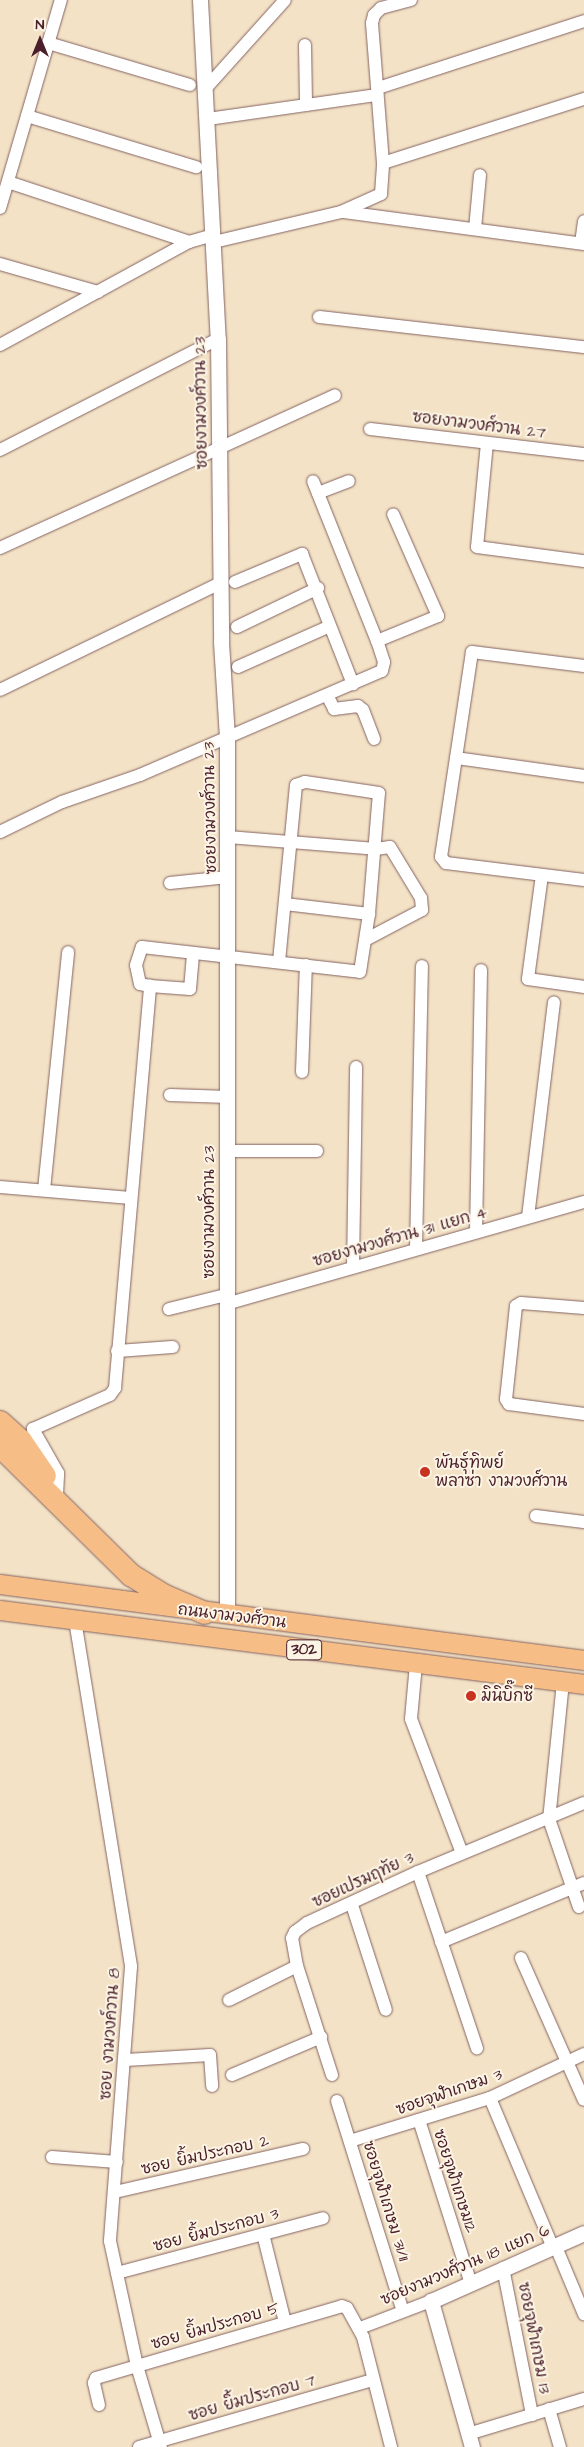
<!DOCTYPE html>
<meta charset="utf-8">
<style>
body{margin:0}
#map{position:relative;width:584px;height:2447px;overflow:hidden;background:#f3e2c6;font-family:"Architects Daughter","Playpen Sans Thai",sans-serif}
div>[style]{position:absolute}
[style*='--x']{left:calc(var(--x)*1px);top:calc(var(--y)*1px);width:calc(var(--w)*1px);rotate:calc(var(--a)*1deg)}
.roads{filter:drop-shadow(0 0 1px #856361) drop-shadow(0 0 1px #856361)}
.minor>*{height:12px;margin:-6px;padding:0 6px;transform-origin:6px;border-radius:6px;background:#fff}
.tertiary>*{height:15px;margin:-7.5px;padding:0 7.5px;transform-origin:7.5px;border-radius:7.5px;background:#fff}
.primary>*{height:19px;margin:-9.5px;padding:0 9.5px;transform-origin:9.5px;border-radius:9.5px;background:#f6be86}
.motorway>*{height:22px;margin:-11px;padding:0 11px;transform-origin:11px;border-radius:11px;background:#f6be86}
.dots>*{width:14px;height:14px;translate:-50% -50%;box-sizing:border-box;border:2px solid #fcf5e5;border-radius:50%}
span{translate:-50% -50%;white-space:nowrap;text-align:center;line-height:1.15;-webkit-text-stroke:4px #fcf5e5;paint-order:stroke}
.shield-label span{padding:1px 4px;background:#fcf5e5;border:1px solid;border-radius:4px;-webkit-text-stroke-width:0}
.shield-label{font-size:15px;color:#4a1f2b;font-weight:700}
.street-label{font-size:16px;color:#4a1f2b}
.poi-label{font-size:16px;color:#4a1f2b}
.left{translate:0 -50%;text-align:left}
.north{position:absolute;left:15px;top:15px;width:50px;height:50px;-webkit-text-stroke:4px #fcf5e5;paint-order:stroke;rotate:0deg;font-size:14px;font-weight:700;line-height:20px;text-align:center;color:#4a1f2b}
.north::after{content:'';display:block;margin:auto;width:18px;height:22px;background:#4a1f2b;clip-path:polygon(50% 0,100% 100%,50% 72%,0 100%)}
</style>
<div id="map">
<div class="roads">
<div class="minor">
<i style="--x:48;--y:43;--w:148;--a:16.5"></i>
<i style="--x:305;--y:45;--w:60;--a:89"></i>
<i style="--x:206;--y:88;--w:118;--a:-48.1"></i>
<i style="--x:378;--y:88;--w:217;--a:-18"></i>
<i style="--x:27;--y:116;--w:177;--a:16.8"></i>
<i style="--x:208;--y:119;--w:171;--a:-8.1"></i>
<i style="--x:383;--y:163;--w:211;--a:-17.7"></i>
<i style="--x:8;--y:182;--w:191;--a:18.3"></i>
<i style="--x:0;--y:208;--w:217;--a:-73.7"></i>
<i style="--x:344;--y:212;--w:242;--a:7.6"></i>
<i style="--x:475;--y:229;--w:54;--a:-84.7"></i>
<i style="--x:214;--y:242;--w:130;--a:-13.3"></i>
<i style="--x:341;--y:212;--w:44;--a:-24.2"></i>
<i style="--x:381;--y:194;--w:31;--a:-86"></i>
<i style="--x:383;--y:163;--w:140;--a:-94.5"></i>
<i style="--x:372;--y:23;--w:8;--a:-76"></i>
<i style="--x:374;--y:15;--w:10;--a:-45"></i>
<i style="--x:381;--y:8;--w:31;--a:-15"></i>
<i style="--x:581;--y:243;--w:22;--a:-82"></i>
<i style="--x:0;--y:264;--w:102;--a:15.9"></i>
<i style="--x:319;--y:317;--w:267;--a:6.5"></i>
<i style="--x:0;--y:345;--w:215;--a:-28.6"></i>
<i style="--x:189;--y:242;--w:26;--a:-16"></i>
<i style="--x:370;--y:429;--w:215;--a:6.7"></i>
<i style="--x:487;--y:443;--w:104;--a:95.5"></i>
<i style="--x:477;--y:547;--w:108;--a:7.5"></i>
<i style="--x:0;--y:450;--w:245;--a:-27"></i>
<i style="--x:318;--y:493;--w:33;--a:-21"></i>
<i style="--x:0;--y:548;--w:368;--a:-24.5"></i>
<i style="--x:235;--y:582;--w:73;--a:-22.7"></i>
<i style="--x:302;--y:554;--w:140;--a:68.6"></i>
<i style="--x:237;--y:627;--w:90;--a:-25.7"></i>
<i style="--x:377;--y:641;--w:66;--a:-22.3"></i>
<i style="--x:438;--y:616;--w:111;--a:-113.8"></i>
<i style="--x:584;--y:666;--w:113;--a:-172.9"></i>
<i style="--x:472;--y:652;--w:207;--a:98.6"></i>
<i style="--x:441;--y:857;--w:8;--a:50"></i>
<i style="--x:446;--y:863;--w:139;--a:7"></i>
<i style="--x:238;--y:667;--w:98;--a:-24"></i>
<i style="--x:0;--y:690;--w:245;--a:-25.9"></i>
<i style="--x:327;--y:695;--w:16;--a:63"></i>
<i style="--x:334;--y:709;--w:24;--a:-7"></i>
<i style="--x:358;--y:706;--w:6;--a:39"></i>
<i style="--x:363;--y:710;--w:31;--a:69"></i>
<i style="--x:456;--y:758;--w:129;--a:8"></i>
<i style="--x:0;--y:832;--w:69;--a:-25.8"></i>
<i style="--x:62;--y:802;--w:83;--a:-19.1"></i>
<i style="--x:140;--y:775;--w:263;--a:-23.3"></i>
<i style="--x:382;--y:671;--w:9;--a:-77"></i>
<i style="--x:384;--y:662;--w:22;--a:-108"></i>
<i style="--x:377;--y:641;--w:172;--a:-111.8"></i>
<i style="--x:228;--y:837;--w:148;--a:4.6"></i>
<i style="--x:376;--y:849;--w:14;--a:-8"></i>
<i style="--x:390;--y:847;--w:60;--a:58.7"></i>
<i style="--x:421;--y:898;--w:12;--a:85"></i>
<i style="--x:422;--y:910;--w:62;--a:152.2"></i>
<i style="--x:542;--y:875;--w:105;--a:97.7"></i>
<i style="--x:528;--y:979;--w:57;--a:8.1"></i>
<i style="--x:170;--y:883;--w:58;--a:-5.9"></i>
<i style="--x:285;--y:904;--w:85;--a:6.8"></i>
<i style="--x:150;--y:986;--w:40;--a:4.3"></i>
<i style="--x:190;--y:989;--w:36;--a:-85"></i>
<i style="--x:302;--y:1072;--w:107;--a:-87.9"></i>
<i style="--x:170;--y:1095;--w:58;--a:2"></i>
<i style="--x:227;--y:1151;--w:90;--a:0"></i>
<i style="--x:0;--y:1187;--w:131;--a:4.8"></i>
<i style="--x:44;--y:1190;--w:239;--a:-84.2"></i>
<i style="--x:528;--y:1217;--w:216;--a:-83.1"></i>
<i style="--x:476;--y:1232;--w:262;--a:-88.9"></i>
<i style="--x:416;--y:1249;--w:283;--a:-88.8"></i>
<i style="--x:353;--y:1267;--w:200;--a:-89.1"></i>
<i style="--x:226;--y:1304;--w:372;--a:-15.9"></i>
<i style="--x:584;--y:1308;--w:63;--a:-175.5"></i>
<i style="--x:521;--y:1303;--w:6;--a:149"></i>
<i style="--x:516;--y:1306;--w:94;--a:96.1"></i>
<i style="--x:506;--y:1399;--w:6;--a:59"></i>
<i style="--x:509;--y:1404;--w:76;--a:7.6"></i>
<i style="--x:169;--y:1309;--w:59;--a:-13.8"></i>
<i style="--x:117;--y:1351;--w:56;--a:-4.1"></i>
<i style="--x:57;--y:1495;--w:22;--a:-87"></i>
<i style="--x:58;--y:1473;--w:51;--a:-119.6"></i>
<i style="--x:33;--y:1429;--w:84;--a:-23.8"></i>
<i style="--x:110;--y:1395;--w:9;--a:-54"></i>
<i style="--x:115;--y:1388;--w:404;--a:-85"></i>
<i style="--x:150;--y:986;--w:10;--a:-169"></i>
<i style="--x:140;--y:984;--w:19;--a:-102"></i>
<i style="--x:136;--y:965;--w:19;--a:-72"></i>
<i style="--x:142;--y:947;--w:219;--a:6.5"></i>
<i style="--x:360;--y:972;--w:59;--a:-81.2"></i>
<i style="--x:369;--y:914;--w:121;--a:-85.3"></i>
<i style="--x:379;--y:793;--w:75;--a:-171.5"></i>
<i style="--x:305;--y:782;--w:9;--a:162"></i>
<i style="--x:296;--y:785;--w:178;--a:95.5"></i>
<i style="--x:536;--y:1516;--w:48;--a:7.1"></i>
<i style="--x:75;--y:1620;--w:351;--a:80.8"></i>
<i style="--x:131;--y:1967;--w:275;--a:94.4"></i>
<i style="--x:110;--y:2241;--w:128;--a:77.8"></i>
<i style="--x:137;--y:2366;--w:84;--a:73.5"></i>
<i style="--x:416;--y:1664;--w:55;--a:95.2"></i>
<i style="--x:411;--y:1719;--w:143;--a:69.2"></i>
<i style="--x:563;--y:1682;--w:138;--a:95.8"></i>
<i style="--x:549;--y:1819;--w:93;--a:71.2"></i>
<i style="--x:418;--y:1872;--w:186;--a:71.5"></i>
<i style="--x:352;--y:1905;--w:110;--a:72.1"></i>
<i style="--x:441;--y:1942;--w:155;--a:-22.4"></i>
<i style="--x:521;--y:1958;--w:155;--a:66.1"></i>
<i style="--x:229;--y:2000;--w:76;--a:-26.6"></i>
<i style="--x:126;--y:2060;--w:84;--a:-3.4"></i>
<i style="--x:210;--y:2055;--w:31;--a:86"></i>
<i style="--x:232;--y:2075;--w:97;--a:-23.1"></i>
<i style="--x:332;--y:2075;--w:114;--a:-107.8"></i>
<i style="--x:297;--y:1966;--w:28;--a:-100"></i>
<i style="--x:292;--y:1938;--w:7;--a:-63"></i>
<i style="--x:295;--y:1932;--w:15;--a:-37"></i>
<i style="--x:307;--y:1923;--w:122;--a:-24.7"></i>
<i style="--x:418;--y:1872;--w:180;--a:-22.6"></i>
<i style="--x:490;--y:2098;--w:163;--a:67.2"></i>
<i style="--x:337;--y:2101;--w:220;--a:72.6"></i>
<i style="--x:419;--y:2120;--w:169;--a:72.4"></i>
<i style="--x:350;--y:2141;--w:146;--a:-17.1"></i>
<i style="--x:490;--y:2098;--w:104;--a:-25.1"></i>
<i style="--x:52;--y:2157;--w:65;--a:4.4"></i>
<i style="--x:115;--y:2192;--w:193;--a:-12.9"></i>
<i style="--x:263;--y:2234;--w:91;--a:76"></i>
<i style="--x:556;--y:2247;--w:73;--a:67.3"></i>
<i style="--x:503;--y:2268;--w:150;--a:78.8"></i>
<i style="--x:117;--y:2273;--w:213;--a:-14.9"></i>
<i style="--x:360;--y:2328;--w:76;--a:-20.8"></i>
<i style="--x:99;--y:2405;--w:23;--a:-103"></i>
<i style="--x:94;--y:2383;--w:5;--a:-68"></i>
<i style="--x:96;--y:2378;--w:256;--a:-16.3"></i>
<i style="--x:342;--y:2306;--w:5;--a:22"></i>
<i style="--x:347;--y:2308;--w:33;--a:61"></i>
<i style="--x:363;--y:2337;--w:114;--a:75.7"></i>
<i style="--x:549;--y:2409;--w:40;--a:74"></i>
<i style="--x:468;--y:2434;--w:121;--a:-16.8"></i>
<i style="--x:139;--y:2447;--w:243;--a:-16"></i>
</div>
<div class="tertiary">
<i style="--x:200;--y:0;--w:339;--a:87"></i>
<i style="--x:218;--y:339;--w:303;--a:89.4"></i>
<i style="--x:221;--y:642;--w:96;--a:86.4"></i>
<i style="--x:227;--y:738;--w:877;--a:90"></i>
<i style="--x:472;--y:2447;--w:152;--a:-105.7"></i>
<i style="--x:431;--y:2301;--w:167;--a:-24"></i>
</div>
<div class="primary">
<i style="--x:0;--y:1584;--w:589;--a:7.41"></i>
<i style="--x:0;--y:1610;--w:589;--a:7.22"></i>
</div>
<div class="motorway">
<i style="--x:0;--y:1422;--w:28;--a:42"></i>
<i style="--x:21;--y:1441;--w:42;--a:55.6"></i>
<i style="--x:0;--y:1446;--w:184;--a:44.6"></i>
<i style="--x:131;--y:1575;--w:40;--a:32"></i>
<i style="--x:165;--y:1596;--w:43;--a:23"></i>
</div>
</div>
<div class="dots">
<i style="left:425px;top:1472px;background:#c8321e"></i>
<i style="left:471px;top:1696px;background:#c8321e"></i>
</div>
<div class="shield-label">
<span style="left:304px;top:1650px">302</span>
</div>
<div class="street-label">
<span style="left:201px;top:403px;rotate:-91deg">ซอยงามวงศ์วาน 23</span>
<span style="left:479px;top:425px;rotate:7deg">ซอยงามวงศ์วาน 27</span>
<span style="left:210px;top:808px;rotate:-91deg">ซอยงามวงศ์วาน 23</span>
<span style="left:209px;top:1212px;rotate:-90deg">ซอยงามวงศ์วาน 23</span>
<span style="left:400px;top:1237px;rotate:-16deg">ซอยงามวงศ์วาน 31 แยก 4</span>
<span style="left:232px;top:1616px;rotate:7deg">ถนนงามวงศ์วาน</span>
<span style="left:363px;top:1880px;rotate:-25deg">ซอยเปรมฤทัย 3</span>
<span style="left:110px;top:2034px;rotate:-86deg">ซอย งามวงค์วาน 8</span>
<span style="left:449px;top:2092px;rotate:-19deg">ซอยจุฬาเกษม 3</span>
<span style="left:205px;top:2155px;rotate:-13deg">ซอย ยิ้มประกอบ 2</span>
<span style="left:455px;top:2181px;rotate:72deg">ซอยจุฬาเกษม12</span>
<span style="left:386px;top:2201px;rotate:73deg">ซอยจุฬาเกษม 31/11</span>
<span style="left:216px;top:2230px;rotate:-15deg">ซอย ยิ้มประกอบ 3</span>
<span style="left:465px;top:2265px;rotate:-23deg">ซอยงามวงศ์วาน 18 แยก 6</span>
<span style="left:215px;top:2326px;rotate:-16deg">ซอย ยิ้มประกอบ 5</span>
<span style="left:534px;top:2338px;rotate:79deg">ซอยจุฬาเกษม 13</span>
<span style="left:252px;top:2398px;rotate:-16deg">ซอย ยิ้มประกอบ 7</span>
</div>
<div class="poi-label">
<span class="left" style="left:435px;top:1472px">พันธุ์ทิพย์<br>พลาซ่า งามวงศ์วาน</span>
<span class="left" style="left:481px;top:1696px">มินิบิ๊กซี</span>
</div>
<div class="north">N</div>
</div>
